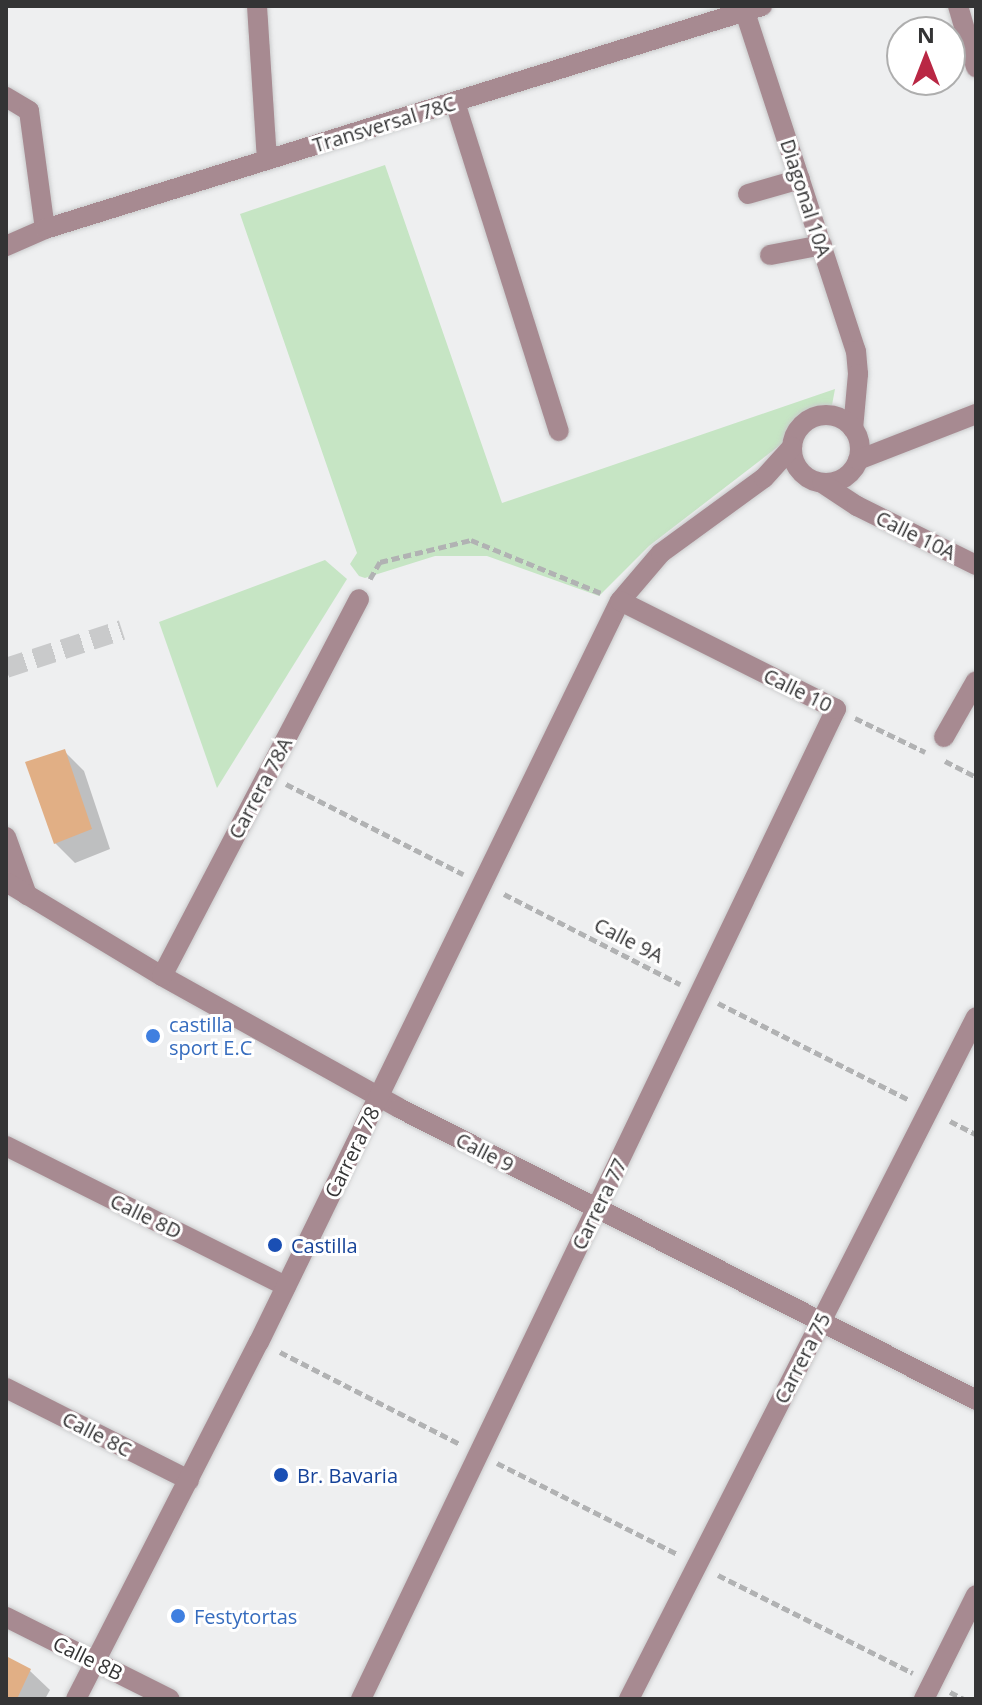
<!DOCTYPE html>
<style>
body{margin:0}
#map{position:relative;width:982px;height:1705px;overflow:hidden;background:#eeeff0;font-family:"Open Sans",sans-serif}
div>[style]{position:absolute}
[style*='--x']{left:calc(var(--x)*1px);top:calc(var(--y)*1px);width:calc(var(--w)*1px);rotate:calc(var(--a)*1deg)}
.green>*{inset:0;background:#c6e5c4}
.shadow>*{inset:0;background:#0003}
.building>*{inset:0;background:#e1af85}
.minor-tunnel>*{height:20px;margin-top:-10px;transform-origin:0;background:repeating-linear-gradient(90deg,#c9cacb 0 20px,transparent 0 30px)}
.path>*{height:5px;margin-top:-2.5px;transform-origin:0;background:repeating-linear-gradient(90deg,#b1b2b3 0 8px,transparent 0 12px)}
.roads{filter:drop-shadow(0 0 2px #c9cacb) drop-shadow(0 0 2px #c9cacb)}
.minor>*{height:20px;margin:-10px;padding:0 10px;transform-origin:10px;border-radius:10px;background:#a78a91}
.minor>.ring{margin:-10px;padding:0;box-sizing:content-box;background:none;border:20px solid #a78a91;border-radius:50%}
.dots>*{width:22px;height:22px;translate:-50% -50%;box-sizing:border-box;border:4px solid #fff;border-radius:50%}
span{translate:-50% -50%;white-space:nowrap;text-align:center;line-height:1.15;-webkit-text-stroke:6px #fff;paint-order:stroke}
.street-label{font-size:20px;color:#343435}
.shop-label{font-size:20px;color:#366cbe}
.left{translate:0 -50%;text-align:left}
.transit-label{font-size:20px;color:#164399}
.frame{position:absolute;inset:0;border:8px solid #343435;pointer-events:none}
.north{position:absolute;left:886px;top:16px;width:80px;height:80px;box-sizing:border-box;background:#fff;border:2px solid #aeaeae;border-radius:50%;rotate:0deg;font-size:22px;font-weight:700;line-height:32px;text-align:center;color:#343435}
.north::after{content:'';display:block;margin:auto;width:28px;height:36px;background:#b92744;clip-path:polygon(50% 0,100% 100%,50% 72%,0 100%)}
</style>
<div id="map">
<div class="green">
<i style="clip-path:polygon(385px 165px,502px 503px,835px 389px,832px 405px,649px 546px,599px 596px,487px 556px,435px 556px,365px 578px,359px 576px,350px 564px,357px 553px,240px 214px)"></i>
<i style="clip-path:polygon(325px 560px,347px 579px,217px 788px,159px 622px)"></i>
</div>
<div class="shadow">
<i style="clip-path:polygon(64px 751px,84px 771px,110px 849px,75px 863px,55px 843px)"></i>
<i style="clip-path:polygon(6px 1658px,30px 1671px,50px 1690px,45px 1699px,6px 1699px)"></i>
</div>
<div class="building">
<i style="clip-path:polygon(65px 749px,92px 829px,54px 844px,25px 762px)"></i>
<i style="clip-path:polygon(6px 1656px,31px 1669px,17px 1699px,6px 1699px)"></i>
</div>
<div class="minor-tunnel">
<i style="--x:6;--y:668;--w:122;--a:-18.1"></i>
</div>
<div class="path">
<i style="--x:370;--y:579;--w:20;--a:-60"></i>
<i style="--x:380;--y:562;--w:94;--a:-13.6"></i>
<i style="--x:471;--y:540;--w:140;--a:22.2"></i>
<i style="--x:855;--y:718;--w:78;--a:25.9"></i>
<i style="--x:945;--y:761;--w:35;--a:27"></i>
<i style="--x:286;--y:784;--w:199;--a:27"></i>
<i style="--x:504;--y:894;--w:198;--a:27.1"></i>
<i style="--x:718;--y:1003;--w:214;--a:26.9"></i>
<i style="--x:950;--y:1121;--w:29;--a:27"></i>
<i style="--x:280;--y:1352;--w:202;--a:27.1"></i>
<i style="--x:497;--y:1463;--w:202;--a:26.8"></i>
<i style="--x:718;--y:1575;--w:218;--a:26.7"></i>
<i style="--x:950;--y:1692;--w:16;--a:27"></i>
</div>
<div class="roads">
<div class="minor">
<i style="--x:257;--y:6;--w:154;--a:86.3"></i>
<i style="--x:958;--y:6;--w:64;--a:73.6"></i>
<i style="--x:745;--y:12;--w:357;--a:71.9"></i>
<i style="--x:856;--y:351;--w:23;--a:85"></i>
<i style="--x:858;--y:374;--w:55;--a:95.2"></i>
<i style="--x:6;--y:97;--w:27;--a:31"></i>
<i style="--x:29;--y:111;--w:119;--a:82.3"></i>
<i style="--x:455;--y:102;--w:345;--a:72.5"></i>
<i style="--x:748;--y:194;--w:54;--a:-16.1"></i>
<i style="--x:6;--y:246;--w:43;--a:-23.6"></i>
<i style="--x:45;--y:229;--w:751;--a:-17.28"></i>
<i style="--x:770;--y:255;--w:53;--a:-10.9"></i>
<i class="ring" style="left:792px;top:415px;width:48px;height:48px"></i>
<i style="--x:858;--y:460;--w:127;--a:-21.3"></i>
<i style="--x:822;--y:483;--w:42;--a:33.3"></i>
<i style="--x:857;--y:506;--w:133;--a:26.4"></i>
<i style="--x:944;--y:737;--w:64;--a:-60.3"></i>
<i style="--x:6;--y:837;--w:62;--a:70.1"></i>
<i style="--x:6;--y:882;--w:182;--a:31.1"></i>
<i style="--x:162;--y:976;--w:271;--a:29.1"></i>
<i style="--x:399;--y:1108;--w:647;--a:26.84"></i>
<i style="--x:162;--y:976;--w:425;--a:-62.4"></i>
<i style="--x:6;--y:1146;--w:313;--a:26.6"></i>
<i style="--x:6;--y:1388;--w:205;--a:26.7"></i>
<i style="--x:6;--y:1617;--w:183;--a:26.6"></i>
<i style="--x:76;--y:1699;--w:401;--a:-62.9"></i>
<i style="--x:259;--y:1342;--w:824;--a:-64.03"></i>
<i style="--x:620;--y:601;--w:63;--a:-49.5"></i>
<i style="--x:661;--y:553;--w:127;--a:-36.1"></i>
<i style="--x:764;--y:478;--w:42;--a:-47.9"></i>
<i style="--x:361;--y:1699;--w:1098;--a:-64.37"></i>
<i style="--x:836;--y:709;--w:241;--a:-153.4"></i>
<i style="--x:629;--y:1699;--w:765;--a:-63.03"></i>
<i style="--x:924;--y:1699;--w:116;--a:-63.4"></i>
</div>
</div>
<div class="dots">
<i style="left:153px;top:1036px;background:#3f7fe0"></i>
<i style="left:275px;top:1245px;background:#1a4fb4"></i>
<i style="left:281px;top:1475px;background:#1a4fb4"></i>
<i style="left:178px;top:1616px;background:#3f7fe0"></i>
</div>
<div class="street-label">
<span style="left:384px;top:124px;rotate:-17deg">Transversal 78C</span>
<span style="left:806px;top:198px;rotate:72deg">Diagonal 10A</span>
<span style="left:916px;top:535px;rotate:26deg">Calle 10A</span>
<span style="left:798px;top:690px;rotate:26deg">Calle 10</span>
<span style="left:260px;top:788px;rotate:-62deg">Carrera 78A</span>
<span style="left:629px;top:940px;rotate:27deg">Calle 9A</span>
<span style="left:352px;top:1152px;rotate:-64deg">Carrera 78</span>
<span style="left:485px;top:1152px;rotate:27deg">Calle 9</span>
<span style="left:599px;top:1204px;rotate:-64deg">Carrera 77</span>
<span style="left:146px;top:1216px;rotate:26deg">Calle 8D</span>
<span style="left:802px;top:1358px;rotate:-63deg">Carrera 75</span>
<span style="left:97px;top:1434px;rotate:27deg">Calle 8C</span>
<span style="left:88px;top:1658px;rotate:26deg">Calle 8B</span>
</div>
<div class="shop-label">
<span class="left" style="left:169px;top:1036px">castilla<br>sport E.C</span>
<span class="left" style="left:194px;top:1616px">Festytortas</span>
</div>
<div class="transit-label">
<span class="left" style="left:291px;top:1245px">Castilla</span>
<span class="left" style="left:297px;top:1475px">Br. Bavaria</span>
</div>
<div class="frame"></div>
<div class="north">N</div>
</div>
